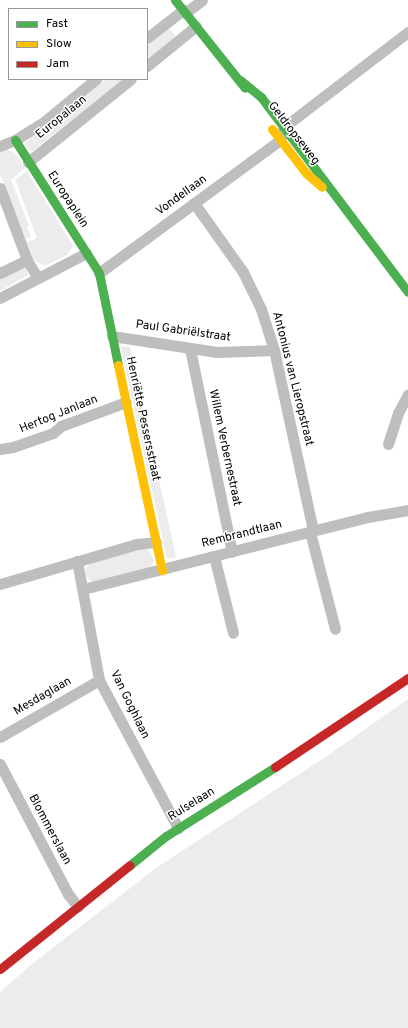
<!DOCTYPE html>
<meta charset="utf-8">
<style>
body{margin:0}
#map{position:relative;width:408px;height:1028px;overflow:hidden;background:#fff;font-family:Overpass,sans-serif}
div>[style]{position:absolute}
[style*='--x']{left:calc(var(--x)*1px);top:calc(var(--y)*1px);width:calc(var(--w)*1px);rotate:calc(var(--a)*1deg)}
.green>*{inset:0;background:#ececec}
.street>*{height:11px;margin:-5.5px;padding:0 5.5px;transform-origin:5.5px;border-radius:5.5px;background:#bebebe}
.fast>*{height:9px;margin:-4.5px;padding:0 4.5px;transform-origin:4.5px;border-radius:4.5px;background:#4caf50}
.slow>*{height:9px;margin:-4.5px;padding:0 4.5px;transform-origin:4.5px;border-radius:4.5px;background:#ffc107}
.jam>*{height:9px;margin:-4.5px;padding:0 4.5px;transform-origin:4.5px;border-radius:4.5px;background:#c62828}
span{translate:-50% -50%;white-space:nowrap;text-align:center;line-height:1.15;-webkit-text-stroke:3px #fff;paint-order:stroke}
.street-label{font-size:12px;color:#000}
.legend{position:absolute;left:8px;top:8px;width:140px;height:72px;box-sizing:border-box;background:#fff;border:1px solid #999;margin:0;padding:5px 7px;list-style:none;font-size:12px;color:#000}
.legend li{display:flex;align-items:center;gap:8px;height:20px}
.legend b{width:20px;border:1px solid #999}
</style>
<div id="map">
<div class="green">
<i style="clip-path:polygon(169px 28px,176px 37px,147px 61px,147px 46px)"></i>
<i style="clip-path:polygon(105px 79px,124px 79px,31px 152px,25px 144px,26px 142px)"></i>
<i style="clip-path:polygon(7px 149px,15px 153px,25px 168px,11px 180px,29px 225px,27px 226px,31px 237px,26px 239px,0 175px,0 151px)"></i>
<i style="clip-path:polygon(27px 171px,73px 246px,67px 255px,45px 266px,34px 260px,27px 242px,37px 238px,15px 180px)"></i>
<i style="clip-path:polygon(26px 267px,28px 275px,0 291px,0 277px)"></i>
<i style="clip-path:polygon(123px 346px,130px 347px,176px 557px,167px 559px,121px 348px)"></i>
<i style="clip-path:polygon(143px 548px,150px 551px,154px 561px,150px 568px,92px 582px,86px 576px,86px 568px,91px 563px)"></i>
<i style="clip-path:polygon(408px 699px,408px 1028px,0 1028px,0 992px,32px 964px,156px 868px,327px 756px)"></i>
</div>
<div class="street">
<i style="--x:185;--y:13;--w:21;--a:-37"></i>
<i style="--x:147;--y:38;--w:46;--a:-37.9"></i>
<i style="--x:147;--y:66;--w:63;--a:-39.2"></i>
<i style="--x:0;--y:146;--w:16;--a:-22"></i>
<i style="--x:15;--y:140;--w:36;--a:-32"></i>
<i style="--x:45;--y:121;--w:66;--a:-39.5"></i>
<i style="--x:28;--y:162;--w:132;--a:-38.9"></i>
<i style="--x:0;--y:188;--w:77;--a:69.4"></i>
<i style="--x:27;--y:260;--w:21;--a:59"></i>
<i style="--x:194;--y:203;--w:85;--a:54.6"></i>
<i style="--x:243;--y:272;--w:41;--a:64.1"></i>
<i style="--x:261;--y:309;--w:43;--a:72.4"></i>
<i style="--x:274;--y:350;--w:185;--a:77.8"></i>
<i style="--x:0;--y:273;--w:30;--a:-26"></i>
<i style="--x:99;--y:273;--w:225;--a:-36.3"></i>
<i style="--x:280;--y:140;--w:14;--a:-73"></i>
<i style="--x:284;--y:127;--w:156;--a:-37.5"></i>
<i style="--x:0;--y:298;--w:97;--a:-27.6"></i>
<i style="--x:112;--y:336;--w:106;--a:8.7"></i>
<i style="--x:217;--y:352;--w:57;--a:-2"></i>
<i style="--x:190;--y:349;--w:207;--a:78.3"></i>
<i style="--x:388;--y:444;--w:33;--a:-72"></i>
<i style="--x:398;--y:413;--w:21;--a:-62"></i>
<i style="--x:0;--y:449;--w:13;--a:-9"></i>
<i style="--x:13;--y:447;--w:42;--a:-19.3"></i>
<i style="--x:53;--y:433;--w:11;--a:-41"></i>
<i style="--x:61;--y:426;--w:69;--a:-20.3"></i>
<i style="--x:310;--y:532;--w:100;--a:75.5"></i>
<i style="--x:214;--y:556;--w:79;--a:76.1"></i>
<i style="--x:77;--y:561;--w:121;--a:79.5"></i>
<i style="--x:99;--y:680;--w:168;--a:61.9"></i>
<i style="--x:0;--y:584;--w:143;--a:-16.3"></i>
<i style="--x:137;--y:544;--w:19;--a:-6"></i>
<i style="--x:83;--y:589;--w:294;--a:-14.2"></i>
<i style="--x:368;--y:517;--w:41;--a:-9.9"></i>
<i style="--x:0;--y:737;--w:114;--a:-29.9"></i>
<i style="--x:0;--y:764;--w:147;--a:62.4"></i>
<i style="--x:68;--y:894;--w:16;--a:52"></i>
</div>
<div class="fast">
<i style="--x:175;--y:0;--w:112;--a:51.5"></i>
<i style="--x:240;--y:80;--w:27;--a:39"></i>
<i style="--x:261;--y:97;--w:244;--a:53"></i>
<i style="--x:15;--y:140;--w:157;--a:57.7"></i>
<i style="--x:99;--y:273;--w:94;--a:78.3"></i>
<i style="--x:130;--y:865;--w:46;--a:-38.9"></i>
<i style="--x:166;--y:836;--w:129;--a:-32.3"></i>
</div>
<div class="slow">
<i style="--x:272;--y:129;--w:56;--a:52.3"></i>
<i style="--x:306;--y:173;--w:21;--a:41"></i>
<i style="--x:118;--y:365;--w:210;--a:77.9"></i>
</div>
<div class="jam">
<i style="--x:275;--y:767;--w:160;--a:-33.8"></i>
<i style="--x:0;--y:969;--w:166;--a:-38.7"></i>
</div>
<div class="street-label">
<span style="left:62px;top:118px;rotate:-39deg">Europalaan</span>
<span style="left:293px;top:134px;rotate:52deg">Geldropseweg</span>
<span style="left:182px;top:196px;rotate:-36deg">Vondellaan</span>
<span style="left:67px;top:200px;rotate:57deg">Europaplein</span>
<span style="left:183px;top:332px;rotate:8deg">Paul Gabriëlstraat</span>
<span style="left:292px;top:379px;rotate:76deg">Antonius van Lieropstraat</span>
<span style="left:59px;top:415px;rotate:-22deg">Hertog Janlaan</span>
<span style="left:142px;top:419px;rotate:78deg">Henriëtte Pessersstraat</span>
<span style="left:224px;top:448px;rotate:78deg">Willem Verbernestraat</span>
<span style="left:242px;top:535px;rotate:-14deg">Rembrandtlaan</span>
<span style="left:43px;top:697px;rotate:-30deg">Mesdaglaan</span>
<span style="left:129px;top:705px;rotate:64deg">Van Goghlaan</span>
<span style="left:192px;top:805px;rotate:-32deg">Rulselaan</span>
<span style="left:49px;top:830px;rotate:62deg">Blommerslaan</span>
</div>
<ul class="legend">
<li><b style="height:5px;background:#4caf50"></b>Fast</li>
<li><b style="height:5px;background:#ffc107"></b>Slow</li>
<li><b style="height:5px;background:#c62828"></b>Jam</li>
</ul>
</div>
